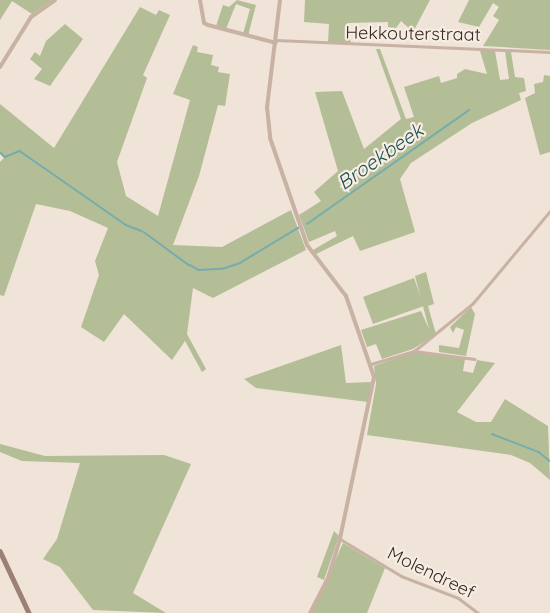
<!DOCTYPE html>
<style>
body{margin:0}
#map{position:relative;width:550px;height:613px;overflow:hidden;background:#f0e3d7;font-family:Quicksand,sans-serif}
div>[style]{position:absolute}
[style*='--x']{left:calc(var(--x)*1px);top:calc(var(--y)*1px);width:calc(var(--w)*1px);rotate:calc(var(--a)*1deg)}
.green>*{inset:0;background:#b3be97}
.stream>*{height:1.5px;margin:-0.75px;padding:0 0.75px;transform-origin:0.75px;border-radius:0.75px;background:#76acac}
.minor>*{height:3px;margin:-1.5px;padding:0 1.5px;transform-origin:1.5px;border-radius:1.5px;background:#c8b2a3}
.tertiary>*{height:4px;margin:-2px;padding:0 2px;transform-origin:2px;border-radius:2px;background:#c8b2a3}
.secondary>*{height:4.5px;margin:-2.25px;padding:0 2.25px;transform-origin:2.25px;border-radius:2.25px;background:#9b8175}
span{translate:-50% -50%;white-space:nowrap;text-align:center;line-height:1.15;-webkit-text-stroke:4.5px #f8ede2;paint-order:stroke}
.street-label{font-size:18px;color:#332925}
.water-label{font-size:20px;color:#1c5253;font-style:italic}
</style>
<div id="map">
<div class="green">
<i style="clip-path:polygon(0 0,52px 0,32px 14px,12px 1px,0 20px)"></i>
<i style="clip-path:polygon(237px 0,256px 5px,248px 36px,243px 34px,250px 9px,236px 4px,226px 29px,216px 26px,223px 5px,229px 7px)"></i>
<i style="clip-path:polygon(305px 0,430px 0,413px 32px,401px 21px,396px 28px,388px 27px,388px 22px,347px 23px,351px 44px,328px 42px,329px 24px,304px 22px)"></i>
<i style="clip-path:polygon(469px 0,550px 0,550px 50px,483px 46px,499px 20px,493px 16px,499px 7px,493px 3px,479px 27px,458px 22px)"></i>
<i style="clip-path:polygon(140px 7px,156px 15px,159px 10px,170px 15px,143px 75px,147px 78px,117px 162px,126px 196px,158px 216px,190px 100px,173px 94px,193px 45px,198px 47px,197px 52px,213px 55px,211px 65px,219px 67px,218px 72px,230px 74px,225px 106px,218px 105px,199px 176px,173px 245px,222px 247px,291px 210px,306px 250px,213px 298px,193px 288px,187px 334px,206px 369px,202px 372px,185px 341px,172px 360px,124px 314px,104px 342px,81px 327px,99px 275px,95px 261px,108px 228px,70px 211px,36px 204px,4px 296px,0 295px,0 162px,4px 158px,0 154px,0 104px,54px 148px)"></i>
<i style="clip-path:polygon(65px 24px,83px 39px,50px 86px,34px 79px,42px 69px,30px 59px,35px 52px,40px 56px,46px 41px)"></i>
<i style="clip-path:polygon(376px 49px,380px 49px,406px 119px,414px 117px,404px 87px,439px 76px,441px 83px,457px 78px,457px 74px,465px 69px,487px 74px,480px 51px,495px 51px,500px 80px,509px 79px,505px 51px,511px 52px,515px 77px,524px 78px,526px 91px,519px 93px,521px 100px,472px 123px,411px 163px,400px 179px,415px 232px,360px 251px,353px 236px,316px 254px,313px 250px,337px 236px,335px 231px,309px 242px,299px 215px,321px 201px,314px 192px,338px 171px,315px 92px,342px 91px,364px 149px,401px 119px)"></i>
<i style="clip-path:polygon(544px 75px,550px 76px,550px 152px,540px 155px,525px 98px,535px 93px,534px 84px,543px 82px)"></i>
<i style="clip-path:polygon(426px 272px,434px 304px,428px 306px,436px 334px,413px 349px,382px 359px,376px 344px,367px 347px,361px 330px,421px 311px,429px 329px,415px 276px)"></i>
<i style="clip-path:polygon(414px 278px,424px 306px,373px 324px,363px 297px)"></i>
<i style="clip-path:polygon(471px 307px,475px 314px,466px 356px,439px 352px,439px 345px,459px 348px,464px 330px,456px 327px,453px 333px,450px 327px)"></i>
<i style="clip-path:polygon(341px 345px,346px 383px,371px 382px,368px 402px,256px 388px,244px 379px)"></i>
<i style="clip-path:polygon(414px 352px,465px 359px,463px 371px,473px 373px,477px 360px,495px 363px,457px 412px,476px 422px,491px 422px,505px 399px,548px 426px,550px 480px,530px 463px,511px 455px,367px 435px,376px 384px,374px 366px)"></i>
<i style="clip-path:polygon(0 444px,45px 456px,164px 455px,191px 464px,133px 593px,166px 613px,93px 610px,60px 567px,43px 559px,57px 539px,80px 463px,22px 461px,0 452px)"></i>
<i style="clip-path:polygon(334px 531px,339px 536px,324px 580px,317px 577px)"></i>
<i style="clip-path:polygon(343px 543px,385px 568px,367px 613px,312px 613px)"></i>
</div>
<div class="stream">
<i style="--x:0;--y:152;--w:7;--a:45"></i>
<i style="--x:5;--y:157;--w:16;--a:-22"></i>
<i style="--x:20;--y:151;--w:129;--a:34.9"></i>
<i style="--x:126;--y:225;--w:17;--a:21"></i>
<i style="--x:307;--y:224;--w:198;--a:-35.1"></i>
<i style="--x:144;--y:232;--w:56;--a:36.3"></i>
<i style="--x:190;--y:265;--w:10;--a:29"></i>
<i style="--x:199;--y:270;--w:22;--a:-3"></i>
<i style="--x:222;--y:269;--w:19;--a:-18"></i>
<i style="--x:240;--y:263;--w:68;--a:-31.1"></i>
<i style="--x:492;--y:434;--w:50;--a:21"></i>
<i style="--x:539;--y:452;--w:14;--a:39"></i>
</div>
<div class="minor">
<i style="--x:276;--y:40;--w:274;--a:2.5"></i>
<i style="--x:414;--y:351;--w:76;--a:-39.1"></i>
<i style="--x:473;--y:303;--w:120;--a:-50.1"></i>
<i style="--x:371;--y:364;--w:45;--a:-16.8"></i>
<i style="--x:414;--y:351;--w:61;--a:7.6"></i>
<i style="--x:340;--y:539;--w:71;--a:31.2"></i>
<i style="--x:401;--y:576;--w:61;--a:21.1"></i>
<i style="--x:458;--y:598;--w:25;--a:37"></i>
</div>
<div class="tertiary">
<i style="--x:200;--y:0;--w:23;--a:80"></i>
<i style="--x:204;--y:23;--w:4;--a:27"></i>
<i style="--x:208;--y:25;--w:70;--a:14.8"></i>
<i style="--x:280;--y:0;--w:108;--a:96.9"></i>
<i style="--x:267;--y:107;--w:31;--a:84"></i>
<i style="--x:270;--y:138;--w:113;--a:70.9"></i>
<i style="--x:307;--y:245;--w:64;--a:52.6"></i>
<i style="--x:346;--y:296;--w:86;--a:70.9"></i>
<i style="--x:374;--y:377;--w:166;--a:101.9"></i>
<i style="--x:340;--y:539;--w:41;--a:107.1"></i>
<i style="--x:328;--y:578;--w:39;--a:117"></i>
<i style="--x:0;--y:67;--w:59;--a:-58.2"></i>
<i style="--x:31;--y:17;--w:29;--a:-35"></i>
</div>
<div class="secondary">
<i style="--x:0;--y:551;--w:68;--a:64.9"></i>
</div>
<div class="street-label">
<span style="left:413px;top:34px;rotate:1deg">Hekkouterstraat</span>
<span style="left:431px;top:573px;rotate:26deg">Molendreef</span>
</div>
<div class="water-label">
<span style="left:380px;top:156px;rotate:-35deg">Broekbeek</span>
</div>
</div>
